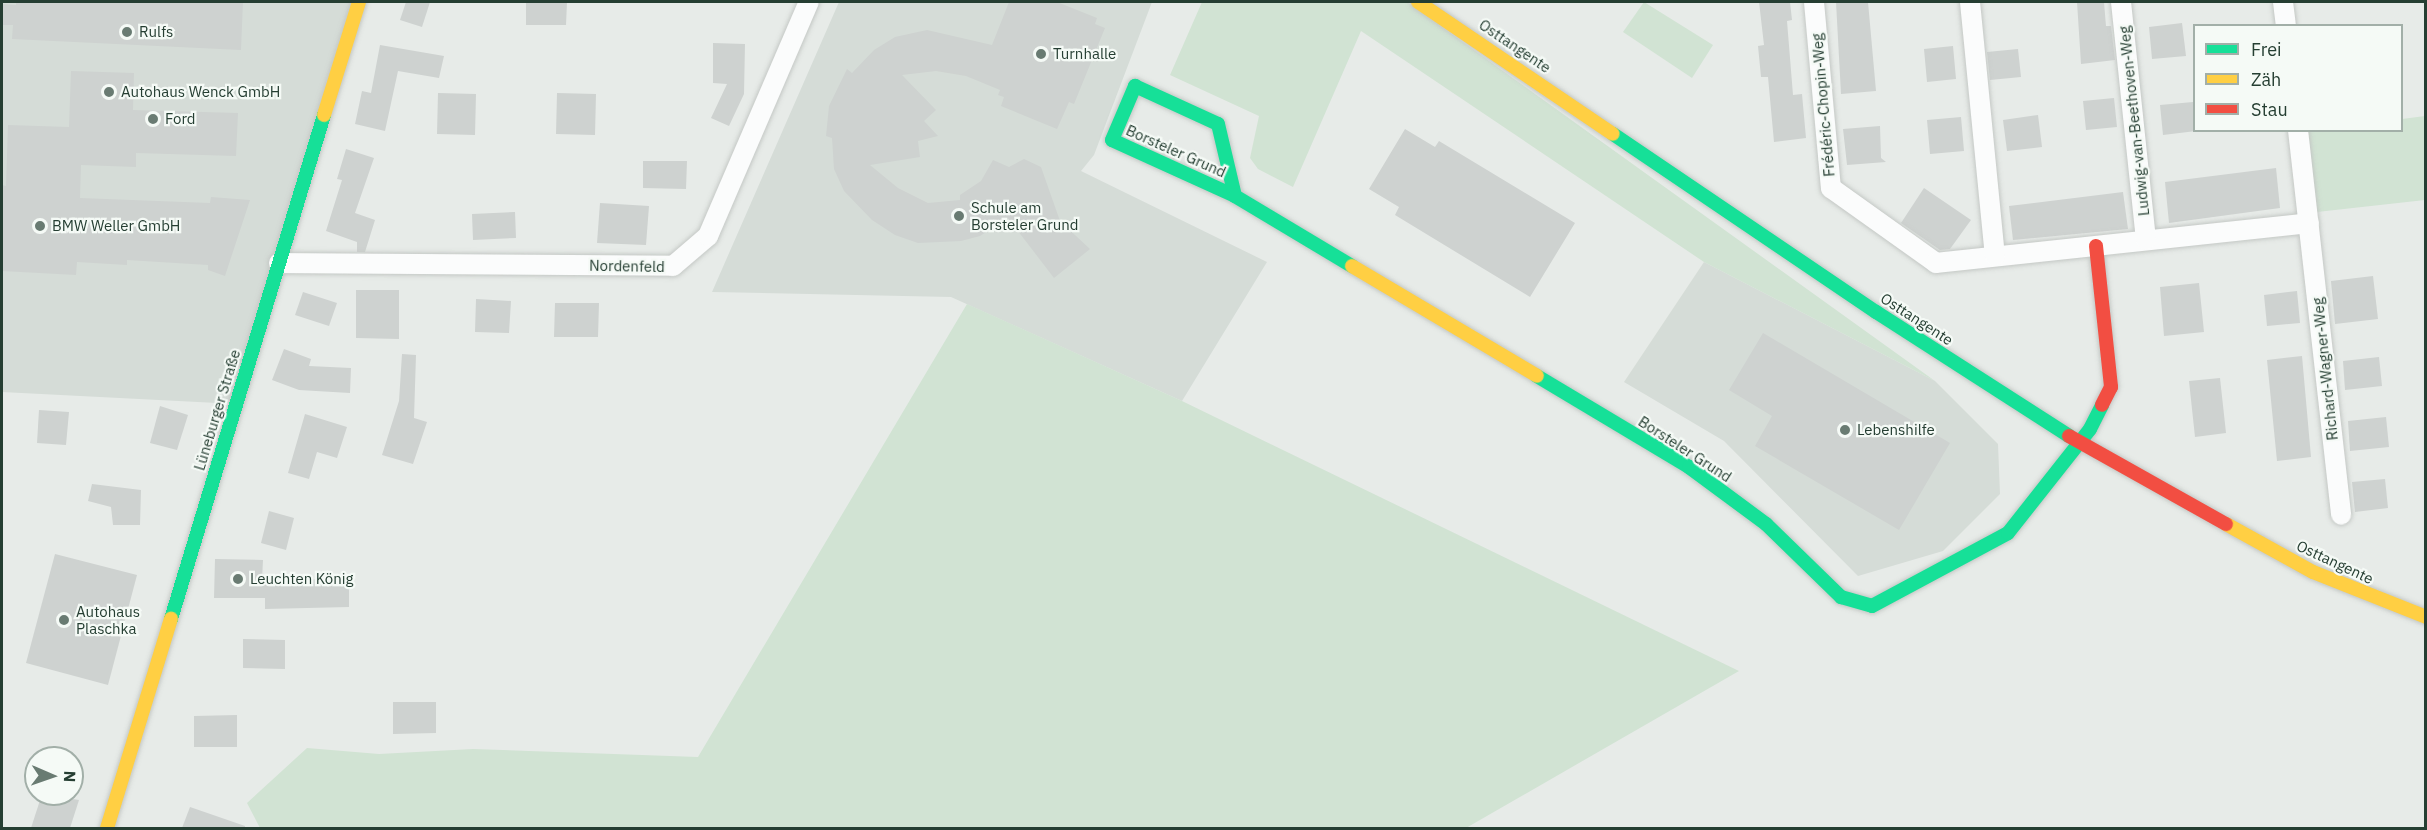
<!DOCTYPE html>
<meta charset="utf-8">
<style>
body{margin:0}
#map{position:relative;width:2427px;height:830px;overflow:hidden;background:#e7ebe8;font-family:"IBM Plex Sans",sans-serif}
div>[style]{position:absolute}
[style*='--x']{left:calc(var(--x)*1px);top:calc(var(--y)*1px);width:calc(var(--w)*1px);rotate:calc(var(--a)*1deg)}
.built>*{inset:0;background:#d5dcd7}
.green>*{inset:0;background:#d1e3d3}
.building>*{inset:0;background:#ced2d0}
.roads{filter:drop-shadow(0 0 2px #c4c8c5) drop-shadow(0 0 2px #c4c8c5)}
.street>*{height:20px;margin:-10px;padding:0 10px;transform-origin:10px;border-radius:10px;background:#fbfcfc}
.fast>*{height:14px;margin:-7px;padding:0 7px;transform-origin:7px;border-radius:7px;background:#16e098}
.slow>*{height:14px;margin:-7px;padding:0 7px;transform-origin:7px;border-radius:7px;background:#ffcf43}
.jam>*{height:14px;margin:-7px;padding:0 7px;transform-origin:7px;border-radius:7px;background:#f24e42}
.dots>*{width:16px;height:16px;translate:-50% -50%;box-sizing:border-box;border:3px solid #f5faf6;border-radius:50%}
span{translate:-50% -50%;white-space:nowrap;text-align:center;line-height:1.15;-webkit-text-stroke:4.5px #f5faf6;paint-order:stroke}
.poi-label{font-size:15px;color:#253e32}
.left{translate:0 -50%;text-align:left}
.street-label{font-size:15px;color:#253e32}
.frame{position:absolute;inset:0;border:3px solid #253e32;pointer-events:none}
.legend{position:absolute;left:2193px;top:24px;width:210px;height:108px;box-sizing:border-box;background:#f5faf6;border:2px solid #a2afa8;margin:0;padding:8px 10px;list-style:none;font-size:18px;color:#253e32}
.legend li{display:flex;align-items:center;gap:12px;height:30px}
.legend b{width:30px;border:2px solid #a2afa8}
.north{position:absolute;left:24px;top:746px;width:60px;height:60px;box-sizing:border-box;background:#f5faf6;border:2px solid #a2afa8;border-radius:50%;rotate:92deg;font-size:16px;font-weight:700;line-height:24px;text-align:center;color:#253e32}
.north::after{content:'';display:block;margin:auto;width:21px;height:27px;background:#697b72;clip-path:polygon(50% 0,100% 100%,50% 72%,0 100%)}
</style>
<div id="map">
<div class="built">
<i style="clip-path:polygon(2px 2px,359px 2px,237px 404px,2px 392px)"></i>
<i style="clip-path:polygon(839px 2px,1152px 2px,1094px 155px,1081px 171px,1267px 262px,1182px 401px,951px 297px,712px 292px)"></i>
<i style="clip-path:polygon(1704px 262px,1935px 381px,1998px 444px,2000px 494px,1943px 551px,1858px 576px,1724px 441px,1624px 382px)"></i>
</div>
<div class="green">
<i style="clip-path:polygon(1202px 2px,1407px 2px,1935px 381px,1704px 262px,1361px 31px,1293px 187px,1258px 169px,1250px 158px,1259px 116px,1170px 75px)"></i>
<i style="clip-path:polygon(1644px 2px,1713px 45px,1692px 78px,1623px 32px)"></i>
<i style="clip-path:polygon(2425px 116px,2425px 200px,2317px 212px,2308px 131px,2402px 130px,2402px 119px)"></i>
<i style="clip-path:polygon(967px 304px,1182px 401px,1739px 671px,1466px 828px,260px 828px,247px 803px,307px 748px,379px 754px,473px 749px,698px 757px)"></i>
</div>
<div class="building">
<i style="clip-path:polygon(16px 2px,243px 2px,241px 50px,12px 39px,13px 25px,2px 25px,2px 4px,16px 5px)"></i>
<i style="clip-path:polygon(406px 2px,430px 2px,422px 27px,400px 20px)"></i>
<i style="clip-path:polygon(526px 2px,567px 2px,566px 25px,526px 25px)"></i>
<i style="clip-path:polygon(1009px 2px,1057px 2px,1097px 18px,1095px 24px,1105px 28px,1074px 104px,1069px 102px,1057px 129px,1001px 106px,1004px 97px,998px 95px,1000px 90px,966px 76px,936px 71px,902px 75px,936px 110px,924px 121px,938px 136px,918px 141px,920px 157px,870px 165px,898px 188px,928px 203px,960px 200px,960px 195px,981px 181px,993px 160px,1009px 167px,1024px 159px,1041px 167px,1060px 221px,1090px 249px,1054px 278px,1008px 218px,980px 236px,961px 241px,918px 243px,895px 235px,872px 220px,844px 191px,834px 169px,832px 138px,826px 136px,829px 106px,847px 69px,852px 73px,874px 50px,895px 37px,927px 30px,992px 45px)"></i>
<i style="clip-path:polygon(1759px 2px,1790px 2px,1792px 20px,1787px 21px,1793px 95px,1802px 94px,1806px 138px,1774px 142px,1768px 77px,1761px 77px,1758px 46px,1764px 45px)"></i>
<i style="clip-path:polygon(1836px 2px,1868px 2px,1876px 91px,1841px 94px)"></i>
<i style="clip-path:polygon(2077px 2px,2104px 2px,2106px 26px,2111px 26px,2115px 60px,2081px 64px)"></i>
<i style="clip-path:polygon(2182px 23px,2186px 56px,2152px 59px,2149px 27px)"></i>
<i style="clip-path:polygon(713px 43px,745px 44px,744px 94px,729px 126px,711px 118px,727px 84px,713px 83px)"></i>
<i style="clip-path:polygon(380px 45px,444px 56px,439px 78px,398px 71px,385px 131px,355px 124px,362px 91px,371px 93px)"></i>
<i style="clip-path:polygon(1953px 46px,1956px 79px,1927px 82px,1924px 49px)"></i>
<i style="clip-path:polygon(2018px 49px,2021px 77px,1990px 80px,1987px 52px)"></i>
<i style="clip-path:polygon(71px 71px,134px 73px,133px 110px,238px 113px,236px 156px,136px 153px,136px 167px,81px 165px,80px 198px,210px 203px,211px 197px,250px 200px,225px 276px,208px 270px,208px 265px,127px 260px,127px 265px,77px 262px,76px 275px,2px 271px,2px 185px,6px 186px,8px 125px,69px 127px)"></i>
<i style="clip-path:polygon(438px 93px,476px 94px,475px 135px,437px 134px)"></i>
<i style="clip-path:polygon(557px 93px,596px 94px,595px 135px,556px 134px)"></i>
<i style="clip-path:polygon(2114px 98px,2117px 127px,2086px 130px,2083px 101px)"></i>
<i style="clip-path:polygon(2193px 102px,2196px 131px,2163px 135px,2160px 105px)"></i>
<i style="clip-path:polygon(2038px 115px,2042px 147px,2007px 151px,2003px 120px)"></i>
<i style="clip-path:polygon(1961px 117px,1964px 151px,1930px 154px,1927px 120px)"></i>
<i style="clip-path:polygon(1880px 126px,1881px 158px,1886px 162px,1847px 165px,1843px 129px)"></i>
<i style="clip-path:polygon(1405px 129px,1435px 147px,1439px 141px,1575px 223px,1530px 297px,1395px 215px,1399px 207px,1369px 189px)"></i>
<i style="clip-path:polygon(346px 149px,374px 158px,355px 213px,375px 220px,365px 252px,357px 252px,357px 242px,326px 231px,342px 180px,337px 179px)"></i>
<i style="clip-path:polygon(643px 161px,687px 161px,686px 189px,643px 188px)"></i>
<i style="clip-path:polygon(2276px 168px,2280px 208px,2169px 223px,2165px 182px)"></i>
<i style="clip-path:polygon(1924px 188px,1971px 220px,1950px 249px,1940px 250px,1901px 223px)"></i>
<i style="clip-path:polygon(2123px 192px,2128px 229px,2013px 240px,2009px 206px)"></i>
<i style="clip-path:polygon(600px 203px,649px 206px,646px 245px,597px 243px)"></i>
<i style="clip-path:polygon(515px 212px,516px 238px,473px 240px,472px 214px)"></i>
<i style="clip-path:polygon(2373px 276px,2378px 319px,2335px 324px,2331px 281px)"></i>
<i style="clip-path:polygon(2199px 283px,2204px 332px,2164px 336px,2160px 287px)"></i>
<i style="clip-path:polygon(356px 290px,399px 290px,399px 339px,356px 338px)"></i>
<i style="clip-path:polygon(2297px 291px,2300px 323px,2267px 326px,2264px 295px)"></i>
<i style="clip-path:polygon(303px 292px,337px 303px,329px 326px,295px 315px)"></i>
<i style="clip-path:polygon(476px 299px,511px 301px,509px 333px,475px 332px)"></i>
<i style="clip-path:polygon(555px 303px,599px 303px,598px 337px,554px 337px)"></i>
<i style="clip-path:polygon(1763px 333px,1950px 443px,1899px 530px,1755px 446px,1772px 416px,1729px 390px)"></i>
<i style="clip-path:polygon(284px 349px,311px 359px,309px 366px,351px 368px,350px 393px,299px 390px,272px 380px)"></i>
<i style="clip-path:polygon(402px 354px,416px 355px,414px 418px,427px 422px,413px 464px,382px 455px,399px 401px)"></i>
<i style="clip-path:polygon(2302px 356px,2311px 457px,2277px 461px,2267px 360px)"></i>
<i style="clip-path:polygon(2379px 357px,2382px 386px,2345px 390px,2343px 361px)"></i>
<i style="clip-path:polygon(2220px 378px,2226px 433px,2195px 437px,2189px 381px)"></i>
<i style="clip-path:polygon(160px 406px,188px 415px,177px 450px,150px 443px)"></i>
<i style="clip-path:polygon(39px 410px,69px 412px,66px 445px,37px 443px)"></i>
<i style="clip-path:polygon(305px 414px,347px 427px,337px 458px,317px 452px,309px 479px,288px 473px)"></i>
<i style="clip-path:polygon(2386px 417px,2389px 447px,2350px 451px,2348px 421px)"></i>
<i style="clip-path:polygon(2385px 479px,2388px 508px,2355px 512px,2352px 482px)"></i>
<i style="clip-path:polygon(92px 484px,141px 490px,140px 525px,113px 525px,111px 507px,88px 501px)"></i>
<i style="clip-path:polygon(269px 511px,294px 518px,286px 550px,261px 543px)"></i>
<i style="clip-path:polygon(55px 554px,137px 575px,108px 685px,26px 663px)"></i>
<i style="clip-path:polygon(215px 559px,263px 560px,262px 580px,349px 579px,349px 607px,265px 609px,265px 598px,214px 598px)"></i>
<i style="clip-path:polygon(243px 639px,285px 640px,285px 669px,243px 668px)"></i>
<i style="clip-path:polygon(393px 702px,436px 702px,436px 733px,393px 734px)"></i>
<i style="clip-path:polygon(237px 715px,237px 747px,194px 747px,194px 716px)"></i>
<i style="clip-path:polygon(42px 794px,79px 800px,70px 828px,31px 828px)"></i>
<i style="clip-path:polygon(190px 807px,245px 826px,245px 828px,182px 828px)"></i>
</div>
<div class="roads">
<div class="street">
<i style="--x:1814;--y:2;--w:187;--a:84.8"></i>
<i style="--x:1831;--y:188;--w:129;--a:35.5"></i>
<i style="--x:1936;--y:263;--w:375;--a:-6.1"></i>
<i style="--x:1970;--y:2;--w:255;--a:84.4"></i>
<i style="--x:2121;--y:2;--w:239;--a:84"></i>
<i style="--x:2283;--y:2;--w:24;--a:83"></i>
<i style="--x:2298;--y:130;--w:387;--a:83.6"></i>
<i style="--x:279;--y:263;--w:394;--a:0.4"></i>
<i style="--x:673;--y:266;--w:46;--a:-40.6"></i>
<i style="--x:708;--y:236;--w:255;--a:-66.7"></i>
</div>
<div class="fast">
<i style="--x:1613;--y:134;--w:318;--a:34.1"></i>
<i style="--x:1876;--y:312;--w:229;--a:32.7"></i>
<i style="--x:1235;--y:196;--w:135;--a:-155.5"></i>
<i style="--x:1112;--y:140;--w:59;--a:-66.9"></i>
<i style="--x:1135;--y:86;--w:91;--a:24.6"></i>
<i style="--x:1218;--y:124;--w:74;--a:76.7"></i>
<i style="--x:1235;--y:196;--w:136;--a:30.9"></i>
<i style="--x:1537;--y:376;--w:177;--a:30.9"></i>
<i style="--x:1689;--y:467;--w:96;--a:36.5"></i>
<i style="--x:1766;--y:524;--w:105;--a:44.2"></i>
<i style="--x:1841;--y:597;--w:32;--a:16"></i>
<i style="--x:1872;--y:606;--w:154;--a:-28.2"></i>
<i style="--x:2008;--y:533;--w:132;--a:-51.7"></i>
<i style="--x:2090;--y:429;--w:27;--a:-63"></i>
<i style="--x:171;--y:619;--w:527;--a:-73.11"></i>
</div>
<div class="slow">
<i style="--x:1418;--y:2;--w:235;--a:34.1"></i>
<i style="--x:324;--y:115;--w:118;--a:-72.8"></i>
<i style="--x:1352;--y:266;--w:215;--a:30.7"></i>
<i style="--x:2226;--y:524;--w:99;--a:28.9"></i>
<i style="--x:2313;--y:572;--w:122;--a:21.7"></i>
<i style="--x:107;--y:828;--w:219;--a:-73"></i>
</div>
<div class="jam">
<i style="--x:2096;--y:246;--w:142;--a:83.9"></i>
<i style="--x:2111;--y:387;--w:20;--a:117"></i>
<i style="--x:2069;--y:436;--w:180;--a:29.3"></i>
</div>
</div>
<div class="dots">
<i style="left:127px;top:32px;background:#697b72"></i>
<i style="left:1041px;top:54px;background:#697b72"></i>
<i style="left:109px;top:92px;background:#697b72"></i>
<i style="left:153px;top:119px;background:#697b72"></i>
<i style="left:959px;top:216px;background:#697b72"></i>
<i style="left:40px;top:226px;background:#697b72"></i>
<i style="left:1845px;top:430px;background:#697b72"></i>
<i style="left:238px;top:579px;background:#697b72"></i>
<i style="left:64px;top:620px;background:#697b72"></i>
</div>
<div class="poi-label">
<span class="left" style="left:139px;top:32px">Rulfs</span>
<span class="left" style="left:1053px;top:54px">Turnhalle</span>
<span class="left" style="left:121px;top:92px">Autohaus Wenck GmbH</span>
<span class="left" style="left:165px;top:119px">Ford</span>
<span class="left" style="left:971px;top:216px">Schule am<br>Borsteler Grund</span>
<span class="left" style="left:52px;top:226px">BMW Weller GmbH</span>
<span class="left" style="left:1857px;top:430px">Lebenshilfe</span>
<span class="left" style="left:250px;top:579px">Leuchten König</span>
<span class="left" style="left:76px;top:620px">Autohaus<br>Plaschka</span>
</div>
<div class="street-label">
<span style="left:1515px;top:46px;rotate:34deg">Osttangente</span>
<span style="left:1823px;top:105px;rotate:-95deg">Frédéric-Chopin-Weg</span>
<span style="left:2134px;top:121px;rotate:-96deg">Ludwig-van-Beethoven-Weg</span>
<span style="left:1176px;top:151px;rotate:24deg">Borsteler Grund</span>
<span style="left:627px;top:266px;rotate:1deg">Nordenfeld</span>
<span style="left:1917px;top:319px;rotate:33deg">Osttangente</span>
<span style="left:2325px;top:369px;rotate:-96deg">Richard-Wagner-Weg</span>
<span style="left:217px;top:410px;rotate:-73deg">Lüneburger Straße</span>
<span style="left:1685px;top:449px;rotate:33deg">Borsteler Grund</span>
<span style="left:2335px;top:562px;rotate:25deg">Osttangente</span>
</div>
<div class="frame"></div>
<ul class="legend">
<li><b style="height:8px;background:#16e098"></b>Frei</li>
<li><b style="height:8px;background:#ffcf43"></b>Zäh</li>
<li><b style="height:8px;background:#f24e42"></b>Stau</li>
</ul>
<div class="north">N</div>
</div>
